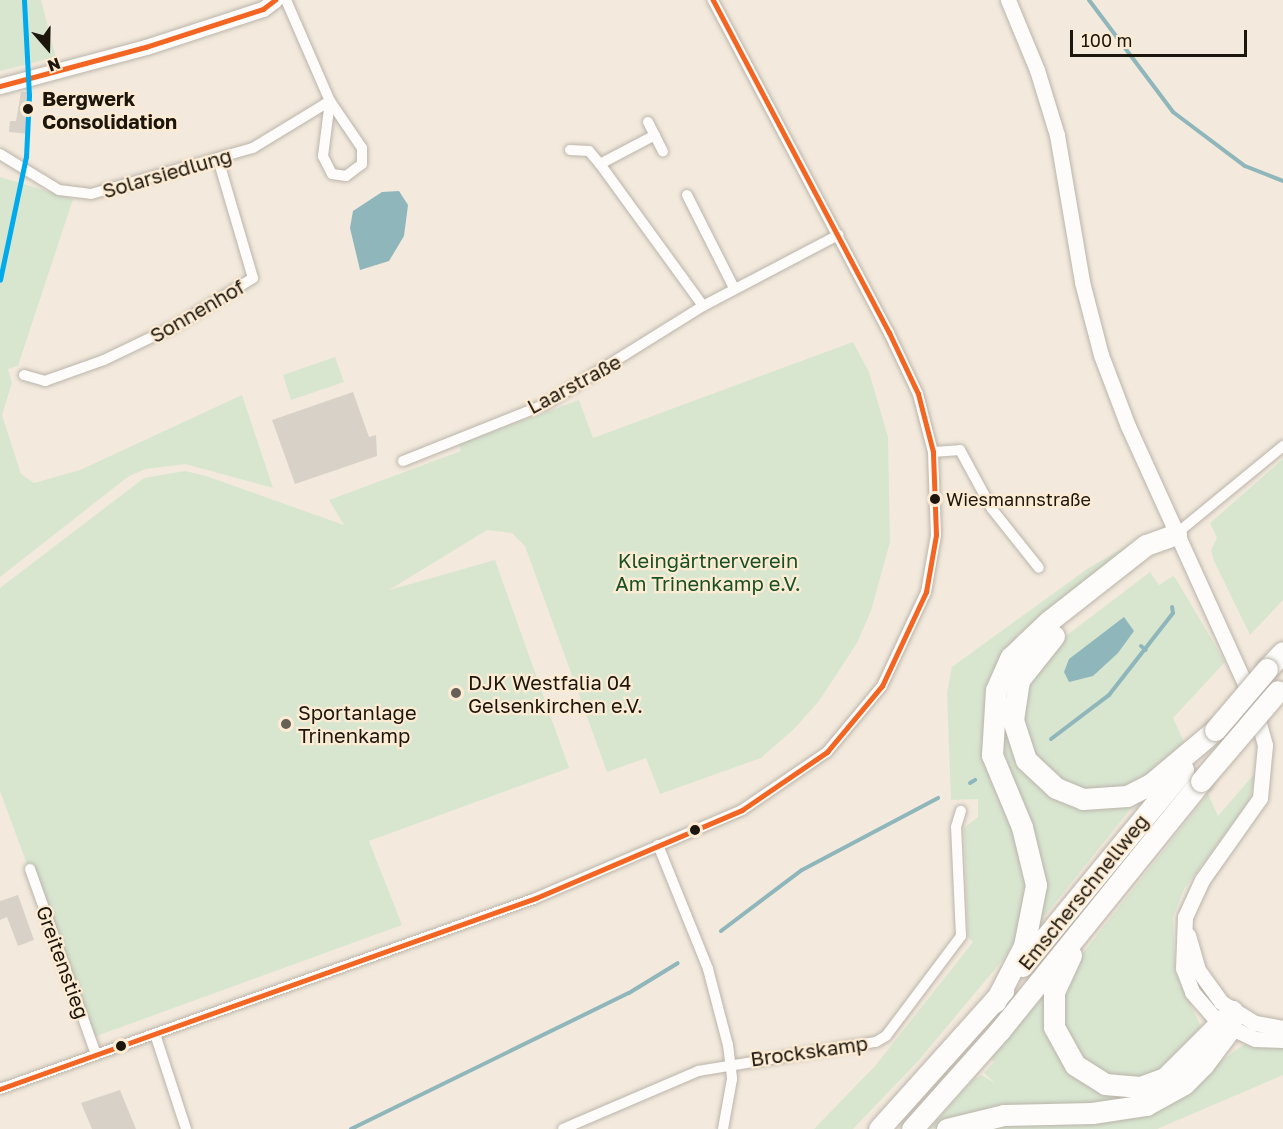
<!DOCTYPE html>
<meta charset="utf-8">
<style>
body{margin:0}
#map{position:relative;width:1283px;height:1129px;overflow:hidden;background:#f3eadd;font-family:"Golos Text",sans-serif}
div>[style]{position:absolute}
[style*='--x']{left:calc(var(--x)*1px);top:calc(var(--y)*1px);width:calc(var(--w)*1px);rotate:calc(var(--a)*1deg)}
.green>*{inset:0;background:#d8e6d0}
.water>*{inset:0;background:#8fb6bb}
.stream>*{height:4px;margin:-2px;padding:0 2px;transform-origin:2px;border-radius:2px;background:#8fb6bb}
.building>*{inset:0;background:#d8d1c7}
.roads{filter:drop-shadow(0 0 2px #bbb4aa) drop-shadow(0 0 2px #bbb4aa)}
.street>*{height:10px;margin:-5px;padding:0 5px;transform-origin:5px;border-radius:5px;background:#fdfcfa}
.secondary>*{height:15px;margin:-7.5px;padding:0 7.5px;transform-origin:7.5px;border-radius:7.5px;background:#fdfcfa}
.highway>*{height:21px;margin:-10.5px;padding:0 10.5px;transform-origin:10.5px;border-radius:10.5px;background:#fdfcfa}
.bridges{filter:drop-shadow(0 0 2px #bbb4aa) drop-shadow(0 0 2px #bbb4aa)}
.highway-bridge>*{height:21px;margin:-10.5px;padding:0 10.5px;transform-origin:10.5px;border-radius:10.5px;background:#fdfcfa}
.bus-1>*{height:4.5px;margin:-2.25px;padding:0 2.25px;transform-origin:2.25px;border-radius:2.25px;background:#f26522}
.tram-1>*{height:4.5px;margin:-2.25px;padding:0 2.25px;transform-origin:2.25px;border-radius:2.25px;background:#01aaea}
.dots>*{width:16px;height:16px;translate:-50% -50%;box-sizing:border-box;border:3px solid #fdecd3;border-radius:50%}
span{translate:-50% -50%;white-space:nowrap;text-align:center;line-height:1.15;-webkit-text-stroke:4.5px #fdecd3;paint-order:stroke}
.bus-label{font-size:18px;color:#1c160d}
.left{translate:0 -50%;text-align:left}
.stop-label{font-size:20px;color:#1c160d;font-weight:700}
.street-label{font-size:20px;color:#1c160d}
.park-label{font-size:20px;color:#165124}
.poi-label{font-size:20px;color:#1c160d}
.north{position:absolute;left:18px;top:18px;width:60px;height:60px;-webkit-text-stroke:4px #fdecd3;paint-order:stroke;rotate:160deg;font-size:16px;font-weight:700;line-height:24px;text-align:center;color:#1c160d}
.north::after{content:'';display:block;margin:auto;width:21px;height:27px;background:#1c160d;clip-path:polygon(50% 0,100% 100%,50% 72%,0 100%)}
.scale{position:absolute;left:1070px;top:30px;width:177px;height:27px;box-sizing:border-box;border:3px solid #1c160d;border-top:0;padding-left:8px;font-size:18px;line-height:21px;white-space:nowrap;color:#1c160d;-webkit-text-stroke:4px #fdecd3;paint-order:stroke}
</style>
<div id="map">
<div class="green">
<i style="clip-path:polygon(0 0,41px 0,56px 57px,0 71px)"></i>
<i style="clip-path:polygon(0 177px,73px 199px,18px 366px,8px 369px,12px 383px,2px 415px,21px 474px,34px 483px,80px 470px,242px 395px,273px 488px,185px 464px,146px 469px,129px 476px,0 577px)"></i>
<i style="clip-path:polygon(853px 342px,869px 372px,888px 437px,890px 542px,871px 611px,857px 643px,819px 701px,794px 729px,761px 758px,660px 794px,646px 758px,607px 772px,525px 546px,512px 533px,487px 530px,389px 590px,495px 560px,569px 768px,369px 841px,402px 925px,91px 1038px,0 791px,0 588px,144px 478px,185px 471px,206px 476px,344px 525px,329px 500px,461px 451px,459px 444px,579px 400px,593px 438px)"></i>
<i style="clip-path:polygon(335px 357px,344px 382px,291px 400px,283px 375px)"></i>
<i style="clip-path:polygon(1283px 459px,1283px 600px,1250px 635px,1214px 561px,1211px 550px,1217px 538px,1210px 523px)"></i>
<i style="clip-path:polygon(1147px 534px,1017px 635px,986px 691px,983px 750px,988px 774px,1015px 834px,1026px 884px,1015px 940px,1006px 956px,919px 1060px,853px 1129px,814px 1129px,875px 1066px,973px 942px,968px 937px,964px 828px,978px 817px,978px 799px,951px 800px,947px 693px,952px 667px,1087px 569px)"></i>
<i style="clip-path:polygon(1150px 572px,1159px 585px,1173px 576px,1176px 579px,1225px 662px,1173px 718px,1184px 742px,1132px 787px,1076px 790px,1040px 766px,1022px 734px,1022px 691px,1054px 645px)"></i>
<i style="clip-path:polygon(1041px 637px,1009px 693px,1044px 787px,1140px 797px,1039px 923px,1000px 754px,1002px 692px)"></i>
<i style="clip-path:polygon(1256px 772px,1249px 801px,1184px 889px,1173px 917px,1175px 971px,1201px 1027px,1167px 1069px,1134px 1081px,1094px 1072px,1066px 1042px,1059px 1002px,1072px 967px,1208px 794px,1218px 816px)"></i>
<i style="clip-path:polygon(1048px 990px,1048px 1033px,1135px 1099px,929px 1129px,974px 1079px,982px 1075px,996px 1084px,984px 1073px,994px 1062px,990px 1059px)"></i>
<i style="clip-path:polygon(1243px 1045px,1283px 1048px,1283px 1075px,1157px 1129px,975px 1129px,1015px 1121px,1116px 1121px,1153px 1111px)"></i>
</div>
<div class="water">
<i style="clip-path:polygon(399px 191px,408px 205px,404px 236px,389px 261px,360px 270px,350px 228px,353px 211px,382px 192px)"></i>
<i style="clip-path:polygon(1124px 617px,1134px 631px,1118px 653px,1093px 676px,1069px 682px,1064px 672px,1069px 659px)"></i>
</div>
<div class="stream">
<i style="--x:1089;--y:0;--w:140;--a:53.1"></i>
<i style="--x:1173;--y:112;--w:90;--a:36.9"></i>
<i style="--x:1245;--y:166;--w:41;--a:21.5"></i>
<i style="--x:1141;--y:646;--w:6;--a:39"></i>
<i style="--x:1051;--y:739;--w:73;--a:-37.2"></i>
<i style="--x:1109;--y:695;--w:104;--a:-52"></i>
<i style="--x:1173;--y:613;--w:6;--a:-99"></i>
<i style="--x:970;--y:783;--w:6;--a:-31"></i>
<i style="--x:721;--y:931;--w:101;--a:-37"></i>
<i style="--x:802;--y:870;--w:154;--a:-27.9"></i>
<i style="--x:351;--y:1129;--w:309;--a:-26.1"></i>
<i style="--x:629;--y:993;--w:57;--a:-31.5"></i>
</div>
<div class="building">
<i style="clip-path:polygon(21px 92px,29px 92px,29px 134px,9px 132px,10px 121px,16px 121px)"></i>
<i style="clip-path:polygon(353px 392px,369px 437px,376px 435px,377px 456px,295px 484px,272px 420px)"></i>
<i style="clip-path:polygon(18px 895px,34px 940px,18px 946px,7px 917px,0 920px,0 901px)"></i>
<i style="clip-path:polygon(120px 1090px,136px 1129px,92px 1129px,81px 1103px)"></i>
</div>
<div class="roads">
<div class="street">
<i style="--x:286;--y:0;--w:110;--a:66.5"></i>
<i style="--x:330;--y:101;--w:57;--a:55.8"></i>
<i style="--x:362;--y:148;--w:16;--a:90"></i>
<i style="--x:362;--y:164;--w:20;--a:143"></i>
<i style="--x:346;--y:176;--w:14;--a:-172"></i>
<i style="--x:332;--y:174;--w:20;--a:-117"></i>
<i style="--x:323;--y:156;--w:55;--a:-82.7"></i>
<i style="--x:648;--y:122;--w:33;--a:63"></i>
<i style="--x:570;--y:150;--w:19;--a:3"></i>
<i style="--x:589;--y:151;--w:17;--a:50"></i>
<i style="--x:600;--y:164;--w:175;--a:54"></i>
<i style="--x:703;--y:306;--w:153;--a:-27.7"></i>
<i style="--x:0;--y:154;--w:69;--a:31.4"></i>
<i style="--x:59;--y:190;--w:32;--a:7"></i>
<i style="--x:91;--y:194;--w:168;--a:-15.9"></i>
<i style="--x:253;--y:148;--w:90;--a:-31.4"></i>
<i style="--x:600;--y:164;--w:62;--a:-27.8"></i>
<i style="--x:687;--y:195;--w:104;--a:63.2"></i>
<i style="--x:24;--y:375;--w:22;--a:16"></i>
<i style="--x:45;--y:381;--w:63;--a:-19.6"></i>
<i style="--x:104;--y:360;--w:81;--a:-25.6"></i>
<i style="--x:177;--y:325;--w:89;--a:-31.7"></i>
<i style="--x:253;--y:278;--w:124;--a:-106.4"></i>
<i style="--x:933;--y:452;--w:27;--a:-4"></i>
<i style="--x:960;--y:450;--w:67;--a:61.5"></i>
<i style="--x:992;--y:509;--w:75;--a:51.5"></i>
<i style="--x:403;--y:461;--w:152;--a:-21.7"></i>
<i style="--x:544;--y:405;--w:187;--a:-31.9"></i>
<i style="--x:1176;--y:534;--w:139;--a:-39.4"></i>
<i style="--x:658;--y:845;--w:134;--a:68"></i>
<i style="--x:708;--y:969;--w:79;--a:75.3"></i>
<i style="--x:728;--y:1045;--w:34;--a:83"></i>
<i style="--x:732;--y:1079;--w:51;--a:100.2"></i>
<i style="--x:30;--y:869;--w:196;--a:70.4"></i>
<i style="--x:155;--y:1034;--w:100;--a:71.9"></i>
<i style="--x:0;--y:1089;--w:569;--a:-19.61"></i>
<i style="--x:536;--y:898;--w:224;--a:-23.1"></i>
<i style="--x:742;--y:810;--w:103;--a:-34.3"></i>
<i style="--x:827;--y:752;--w:86;--a:-50.2"></i>
<i style="--x:882;--y:686;--w:104;--a:-64.9"></i>
<i style="--x:926;--y:592;--w:58;--a:-80"></i>
<i style="--x:936;--y:535;--w:83;--a:-92.1"></i>
<i style="--x:933;--y:452;--w:60;--a:-104.5"></i>
<i style="--x:918;--y:394;--w:68;--a:-115.4"></i>
<i style="--x:889;--y:333;--w:377;--a:-117.9"></i>
<i style="--x:563;--y:1129;--w:147;--a:-23.2"></i>
<i style="--x:698;--y:1071;--w:180;--a:-9.3"></i>
<i style="--x:876;--y:1042;--w:12;--a:-31"></i>
<i style="--x:886;--y:1036;--w:125;--a:-53.1"></i>
<i style="--x:961;--y:936;--w:109;--a:-92.6"></i>
<i style="--x:956;--y:827;--w:17;--a:-73"></i>
</div>
<div class="secondary">
<i style="--x:1008;--y:0;--w:76;--a:67.5"></i>
<i style="--x:1037;--y:70;--w:68;--a:72.9"></i>
<i style="--x:1057;--y:135;--w:149;--a:80.3"></i>
<i style="--x:1082;--y:282;--w:75;--a:75.4"></i>
<i style="--x:1101;--y:355;--w:76;--a:69.2"></i>
<i style="--x:1128;--y:426;--w:303;--a:65.6"></i>
<i style="--x:1253;--y:702;--w:45;--a:74.4"></i>
<i style="--x:1265;--y:745;--w:53;--a:95.4"></i>
<i style="--x:1260;--y:798;--w:100;--a:125.3"></i>
<i style="--x:1202;--y:880;--w:41;--a:114.7"></i>
<i style="--x:1185;--y:917;--w:51;--a:92.2"></i>
<i style="--x:1183;--y:968;--w:26;--a:69"></i>
<i style="--x:1192;--y:992;--w:38;--a:49"></i>
<i style="--x:1217;--y:1021;--w:42;--a:25.3"></i>
<i style="--x:1255;--y:1039;--w:28;--a:2"></i>
<i style="--x:0;--y:86;--w:151;--a:-15"></i>
<i style="--x:146;--y:47;--w:123;--a:-18"></i>
<i style="--x:263;--y:9;--w:15;--a:-37"></i>
<i style="--x:1188;--y:935;--w:36;--a:74"></i>
<i style="--x:1198;--y:970;--w:39;--a:54"></i>
<i style="--x:1221;--y:1002;--w:40;--a:32"></i>
<i style="--x:1255;--y:1023;--w:28;--a:10"></i>
</div>
<div class="highway">
<i style="--x:1054;--y:636;--w:56;--a:128.5"></i>
<i style="--x:1019;--y:680;--w:40;--a:98.5"></i>
<i style="--x:1013;--y:720;--w:42;--a:72"></i>
<i style="--x:1026;--y:760;--w:41;--a:43"></i>
<i style="--x:1056;--y:788;--w:29;--a:22"></i>
<i style="--x:1083;--y:799;--w:44;--a:-3.9"></i>
<i style="--x:1127;--y:796;--w:28;--a:-27"></i>
<i style="--x:1152;--y:783;--w:82;--a:-40.1"></i>
<i style="--x:1267;--y:669;--w:23;--a:-47"></i>
<i style="--x:1071;--y:955;--w:41;--a:114.7"></i>
<i style="--x:1054;--y:992;--w:35;--a:90"></i>
<i style="--x:1054;--y:1027;--w:43;--a:61.1"></i>
<i style="--x:1075;--y:1065;--w:36;--a:32"></i>
<i style="--x:1105;--y:1084;--w:35;--a:5"></i>
<i style="--x:1140;--y:1087;--w:27;--a:-20"></i>
<i style="--x:1165;--y:1078;--w:95;--a:-45"></i>
<i style="--x:1022;--y:966;--w:254;--a:-50.6"></i>
<i style="--x:995;--y:1002;--w:63;--a:-62.6"></i>
<i style="--x:1024;--y:946;--w:62;--a:-78.9"></i>
<i style="--x:1036;--y:885;--w:60;--a:-103.6"></i>
<i style="--x:1022;--y:827;--w:78;--a:-112.6"></i>
<i style="--x:992;--y:755;--w:65;--a:-86.5"></i>
<i style="--x:996;--y:690;--w:36;--a:-66"></i>
<i style="--x:1011;--y:657;--w:52;--a:-43.5"></i>
<i style="--x:1049;--y:621;--w:123;--a:-38.1"></i>
<i style="--x:1146;--y:545;--w:32;--a:-20"></i>
<i style="--x:879;--y:1129;--w:186;--a:-48.1"></i>
<i style="--x:912;--y:1129;--w:134;--a:-48.3"></i>
<i style="--x:1001;--y:1029;--w:319;--a:-51.1"></i>
<i style="--x:947;--y:1129;--w:59;--a:-13.8"></i>
<i style="--x:1004;--y:1115;--w:88;--a:-1.3"></i>
<i style="--x:1092;--y:1113;--w:55;--a:-8.4"></i>
<i style="--x:1146;--y:1105;--w:43;--a:-28.9"></i>
<i style="--x:1184;--y:1084;--w:27;--a:-45"></i>
<i style="--x:1203;--y:1065;--w:45;--a:-53.1"></i>
<i style="--x:1230;--y:1029;--w:18;--a:-84"></i>
</div>
</div>
<div class="bridges">
<div class="highway-bridge">
<i style="--x:1215;--y:730;--w:80;--a:-49.6"></i>
<i style="--x:1201;--y:781;--w:118;--a:-49.5"></i>
</div>
</div>
<div class="bus-1">
<i style="--x:0;--y:86;--w:151;--a:-15"></i>
<i style="--x:146;--y:47;--w:123;--a:-18"></i>
<i style="--x:263;--y:9;--w:15;--a:-37"></i>
<i style="--x:0;--y:1089;--w:569;--a:-19.61"></i>
<i style="--x:536;--y:898;--w:224;--a:-23.1"></i>
<i style="--x:742;--y:810;--w:103;--a:-34.3"></i>
<i style="--x:827;--y:752;--w:86;--a:-50.2"></i>
<i style="--x:882;--y:686;--w:104;--a:-64.9"></i>
<i style="--x:926;--y:592;--w:58;--a:-80"></i>
<i style="--x:936;--y:535;--w:83;--a:-92.1"></i>
<i style="--x:933;--y:452;--w:60;--a:-104.5"></i>
<i style="--x:918;--y:394;--w:68;--a:-115.4"></i>
<i style="--x:889;--y:333;--w:377;--a:-117.9"></i>
</div>
<div class="tram-1">
<i style="--x:0;--y:280;--w:126;--a:-78.1"></i>
<i style="--x:26;--y:157;--w:61;--a:-87.2"></i>
<i style="--x:29;--y:96;--w:96;--a:-93"></i>
</div>
<div class="dots">
<i style="left:28px;top:109px;background:#1c160d"></i>
<i style="left:935px;top:499px;background:#1c160d"></i>
<i style="left:456px;top:693px;background:#676056"></i>
<i style="left:286px;top:724px;background:#676056"></i>
<i style="left:695px;top:830px;background:#1c160d"></i>
<i style="left:121px;top:1046px;background:#1c160d"></i>
</div>
<div class="bus-label">
<span class="left" style="left:946px;top:499px">Wiesmannstraße</span>
</div>
<div class="stop-label">
<span class="left" style="left:42px;top:110px">Bergwerk<br>Consolidation</span>
</div>
<div class="street-label">
<span style="left:167px;top:173px;rotate:-16deg">Solarsiedlung</span>
<span style="left:197px;top:311px;rotate:-30deg">Sonnenhof</span>
<span style="left:574px;top:384px;rotate:-28deg">Laarstraße</span>
<span style="left:1083px;top:892px;rotate:-51deg">Emscherschnellweg</span>
<span style="left:63px;top:962px;rotate:70deg">Greitenstieg</span>
<span style="left:809px;top:1051px;rotate:-8deg">Brockskamp</span>
</div>
<div class="park-label">
<span style="left:708px;top:572px">Kleingärtnerverein<br>Am Trinenkamp e.V.</span>
</div>
<div class="poi-label">
<span class="left" style="left:468px;top:694px">DJK Westfalia 04<br>Gelsenkirchen e.V.</span>
<span class="left" style="left:298px;top:724px">Sportanlage<br>Trinenkamp</span>
</div>
<div class="north">N</div>
<div class="scale">100 m</div>
</div>
